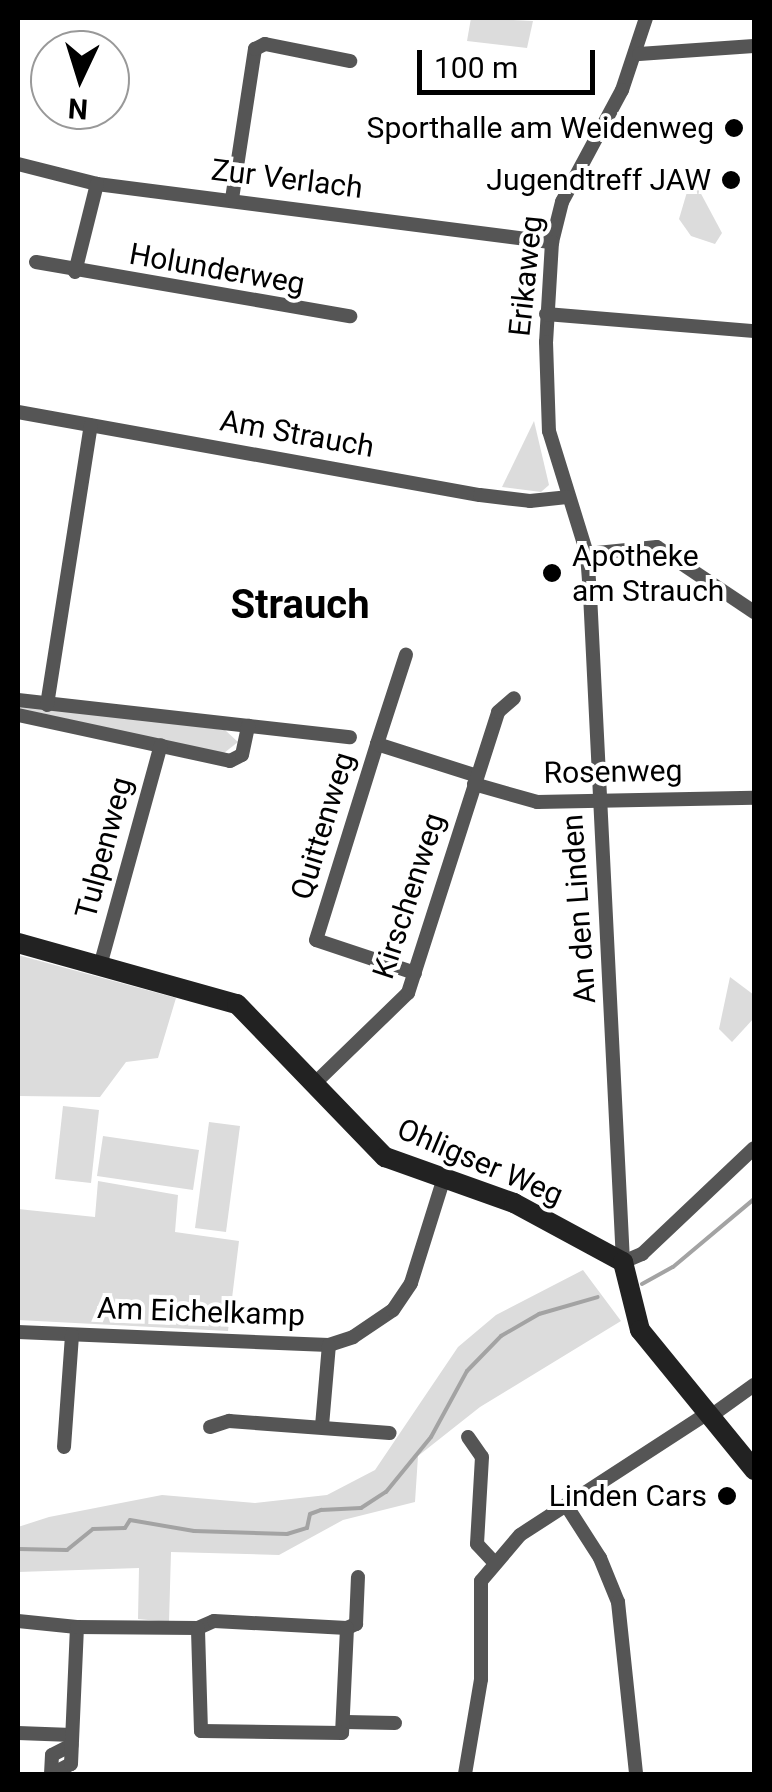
<!DOCTYPE html>
<style>
body{margin:0}
#map{position:relative;width:772px;height:1792px;overflow:hidden;background:#fff;font-family:Roboto,sans-serif}
div>[style]{position:absolute}
[style*='--x']{left:calc(var(--x)*1px);top:calc(var(--y)*1px);width:calc(var(--w)*1px);rotate:calc(var(--a)*1deg)}
.green>*{inset:0;background:#dcdcdc}
.stream>*{height:4px;margin:-2px;padding:0 2px;transform-origin:2px;border-radius:2px;background:#a3a3a3}
.street>*{height:14px;margin:-7px;padding:0 7px;transform-origin:7px;border-radius:7px;background:#555}
.secondary>*{height:20px;margin:-10px;padding:0 10px;transform-origin:10px;border-radius:10px;background:#222}
.dots>*{width:28px;height:28px;translate:-50% -50%;box-sizing:border-box;border:5px solid #fff;border-radius:50%}
span{translate:-50% -50%;white-space:nowrap;text-align:center;line-height:1.15;-webkit-text-stroke:8px #fff;paint-order:stroke}
.poi-label{font-size:30px;color:#000}
.right{translate:-100% -50%;text-align:right}
.left{translate:0 -50%;text-align:left}
.street-label{font-size:30px;color:#000}
.district-label{font-size:40px;color:#000;font-weight:700}
.frame{position:absolute;inset:0;border:20px solid #000;pointer-events:none}
.north{position:absolute;left:30px;top:30px;width:100px;height:100px;box-sizing:border-box;background:#fff;border:2px solid #999;border-radius:50%;rotate:184deg;font-size:28px;font-weight:700;line-height:40px;text-align:center;color:#000}
.north::after{content:'';display:block;margin:auto;width:35px;height:45px;background:#000;clip-path:polygon(50% 0,100% 100%,50% 72%,0 100%)}
.scale{position:absolute;left:417px;top:50px;width:178px;height:45px;box-sizing:border-box;border:5px solid #000;border-top:0;padding-left:12px;font-size:30px;line-height:35px;white-space:nowrap;color:#000;-webkit-text-stroke:8px #fff;paint-order:stroke}
</style>
<div id="map">
<div class="green">
<i style="clip-path:polygon(471px 18px,533px 21px,527px 48px,467px 41px)"></i>
<i style="clip-path:polygon(699px 190px,722px 233px,715px 244px,691px 236px,679px 219px,687px 192px)"></i>
<i style="clip-path:polygon(534px 421px,549px 485px,541px 492px,502px 487px)"></i>
<i style="clip-path:polygon(18px 704px,225px 730px,238px 742px,224px 753px,18px 710px)"></i>
<i style="clip-path:polygon(18px 955px,176px 998px,158px 1058px,126px 1062px,100px 1097px,18px 1096px)"></i>
<i style="clip-path:polygon(730px 977px,754px 995px,754px 1018px,732px 1042px,719px 1029px)"></i>
<i style="clip-path:polygon(63px 1106px,99px 1110px,91px 1183px,55px 1179px)"></i>
<i style="clip-path:polygon(209px 1122px,240px 1126px,226px 1232px,195px 1228px)"></i>
<i style="clip-path:polygon(103px 1136px,199px 1150px,193px 1190px,97px 1176px)"></i>
<i style="clip-path:polygon(98px 1181px,178px 1195px,175px 1232px,239px 1241px,228px 1331px,18px 1320px,18px 1209px,95px 1217px)"></i>
<i style="clip-path:polygon(583px 1270px,621px 1321px,480px 1407px,418px 1456px,415px 1502px,343px 1520px,279px 1555px,171px 1552px,169px 1622px,138px 1619px,139px 1568px,18px 1572px,18px 1527px,49px 1517px,162px 1495px,255px 1503px,327px 1495px,375px 1470px,458px 1347px,496px 1315px)"></i>
</div>
<div class="stream">
<i style="--x:642;--y:1284;--w:35;--a:-29"></i>
<i style="--x:673;--y:1267;--w:106;--a:-40"></i>
<i style="--x:18;--y:1549;--w:49;--a:1.2"></i>
<i style="--x:67;--y:1550;--w:33;--a:-39"></i>
<i style="--x:93;--y:1529;--w:32;--a:-2"></i>
<i style="--x:125;--y:1528;--w:9;--a:-58"></i>
<i style="--x:130;--y:1520;--w:65;--a:9.8"></i>
<i style="--x:194;--y:1531;--w:93;--a:1.8"></i>
<i style="--x:287;--y:1534;--w:21;--a:-17"></i>
<i style="--x:307;--y:1528;--w:14;--a:-78"></i>
<i style="--x:310;--y:1514;--w:12;--a:-20"></i>
<i style="--x:321;--y:1510;--w:40;--a:-2.9"></i>
<i style="--x:361;--y:1508;--w:30;--a:-33"></i>
<i style="--x:386;--y:1492;--w:71;--a:-50.7"></i>
<i style="--x:431;--y:1437;--w:75;--a:-61.4"></i>
<i style="--x:467;--y:1371;--w:49;--a:-45.8"></i>
<i style="--x:501;--y:1336;--w:44;--a:-30.1"></i>
<i style="--x:539;--y:1314;--w:61;--a:-16.1"></i>
</div>
<div class="street">
<i style="--x:646;--y:18;--w:76;--a:108.4"></i>
<i style="--x:622;--y:90;--w:127;--a:118.2"></i>
<i style="--x:562;--y:202;--w:41;--a:104"></i>
<i style="--x:552;--y:242;--w:100;--a:93.4"></i>
<i style="--x:546;--y:342;--w:89;--a:88.1"></i>
<i style="--x:549;--y:431;--w:129;--a:72.8"></i>
<i style="--x:587;--y:554;--w:40;--a:85.7"></i>
<i style="--x:590;--y:594;--w:669;--a:87.17"></i>
<i style="--x:623;--y:1262;--w:21;--a:-23"></i>
<i style="--x:642;--y:1254;--w:154;--a:-43.4"></i>
<i style="--x:639;--y:54;--w:115;--a:-4"></i>
<i style="--x:18;--y:164;--w:81;--a:14.2"></i>
<i style="--x:97;--y:184;--w:459;--a:7.3"></i>
<i style="--x:232;--y:199;--w:152;--a:-81.3"></i>
<i style="--x:255;--y:49;--w:11;--a:-27"></i>
<i style="--x:265;--y:44;--w:87;--a:11.3"></i>
<i style="--x:36;--y:262;--w:319;--a:9.8"></i>
<i style="--x:75;--y:272;--w:91;--a:-76"></i>
<i style="--x:546;--y:314;--w:209;--a:4.7"></i>
<i style="--x:18;--y:412;--w:469;--a:10.2"></i>
<i style="--x:480;--y:495;--w:50;--a:6.8"></i>
<i style="--x:530;--y:501;--w:37;--a:-6"></i>
<i style="--x:587;--y:554;--w:70;--a:-5.7"></i>
<i style="--x:657;--y:547;--w:117;--a:33.8"></i>
<i style="--x:18;--y:700;--w:334;--a:6.4"></i>
<i style="--x:47;--y:705;--w:283;--a:-81.1"></i>
<i style="--x:18;--y:715;--w:217;--a:12.2"></i>
<i style="--x:230;--y:761;--w:13;--a:-27"></i>
<i style="--x:242;--y:755;--w:30;--a:-78"></i>
<i style="--x:377;--y:744;--w:94;--a:-72"></i>
<i style="--x:474;--y:784;--w:66;--a:15.9"></i>
<i style="--x:537;--y:802;--w:217;--a:-1.1"></i>
<i style="--x:100;--y:966;--w:229;--a:-74.6"></i>
<i style="--x:415;--y:973;--w:104;--a:-161.6"></i>
<i style="--x:316;--y:940;--w:205;--a:-72.7"></i>
<i style="--x:377;--y:744;--w:105;--a:17.7"></i>
<i style="--x:314;--y:1084;--w:131;--a:-44.1"></i>
<i style="--x:408;--y:993;--w:295;--a:-72.2"></i>
<i style="--x:498;--y:712;--w:21;--a:-41"></i>
<i style="--x:18;--y:1332;--w:311;--a:2.4"></i>
<i style="--x:329;--y:1345;--w:25;--a:-18"></i>
<i style="--x:353;--y:1337;--w:48;--a:-34"></i>
<i style="--x:393;--y:1310;--w:32;--a:-56"></i>
<i style="--x:411;--y:1283;--w:107;--a:-72.6"></i>
<i style="--x:708;--y:1418;--w:57;--a:-35.7"></i>
<i style="--x:322;--y:1426;--w:81;--a:-85.1"></i>
<i style="--x:210;--y:1427;--w:20;--a:-18"></i>
<i style="--x:229;--y:1421;--w:161;--a:4.3"></i>
<i style="--x:468;--y:1437;--w:24;--a:55"></i>
<i style="--x:482;--y:1457;--w:87;--a:93.3"></i>
<i style="--x:477;--y:1544;--w:25;--a:47"></i>
<i style="--x:64;--y:1447;--w:112;--a:-85.9"></i>
<i style="--x:566;--y:1505;--w:63;--a:57.3"></i>
<i style="--x:600;--y:1558;--w:48;--a:67.8"></i>
<i style="--x:618;--y:1602;--w:173;--a:84"></i>
<i style="--x:18;--y:1621;--w:59;--a:5.8"></i>
<i style="--x:347;--y:1628;--w:10;--a:-24"></i>
<i style="--x:356;--y:1624;--w:47;--a:-87.6"></i>
<i style="--x:346;--y:1722;--w:49;--a:1.2"></i>
<i style="--x:18;--y:1733;--w:54;--a:2.1"></i>
<i style="--x:51;--y:1774;--w:19;--a:-87"></i>
<i style="--x:52;--y:1755;--w:22;--a:-27"></i>
<i style="--x:52;--y:1774;--w:21;--a:-28"></i>
<i style="--x:71;--y:1764;--w:137;--a:-87.5"></i>
<i style="--x:77;--y:1627;--w:121;--a:0.5"></i>
<i style="--x:198;--y:1628;--w:17;--a:-24"></i>
<i style="--x:214;--y:1621;--w:133;--a:3"></i>
<i style="--x:347;--y:1628;--w:105;--a:92.7"></i>
<i style="--x:342;--y:1733;--w:141;--a:-179.2"></i>
<i style="--x:201;--y:1731;--w:103;--a:-91.7"></i>
<i style="--x:465;--y:1774;--w:96;--a:-80.4"></i>
<i style="--x:481;--y:1679;--w:98;--a:-90"></i>
<i style="--x:481;--y:1581;--w:60;--a:-49.7"></i>
<i style="--x:520;--y:1535;--w:221;--a:-33"></i>
</div>
<div class="secondary">
<i style="--x:18;--y:943;--w:227;--a:15.6"></i>
<i style="--x:237;--y:1004;--w:213;--a:46"></i>
<i style="--x:385;--y:1157;--w:137;--a:19.6"></i>
<i style="--x:514;--y:1203;--w:124;--a:28.4"></i>
<i style="--x:623;--y:1262;--w:70;--a:76"></i>
<i style="--x:640;--y:1330;--w:181;--a:50.8"></i>
</div>
<div class="dots">
<i style="left:734px;top:128px;background:#000"></i>
<i style="left:731px;top:180px;background:#000"></i>
<i style="left:552px;top:573px;background:#000"></i>
<i style="left:727px;top:1496px;background:#000"></i>
</div>
<div class="poi-label">
<span class="right" style="left:714px;top:128px">Sporthalle am Weidenweg</span>
<span class="right" style="left:711px;top:180px">Jugendtreff JAW</span>
<span class="left" style="left:572px;top:573px">Apotheke<br>am Strauch</span>
<span class="right" style="left:707px;top:1496px">Linden Cars</span>
</div>
<div class="street-label">
<span style="left:287px;top:179px;rotate:7deg">Zur Verlach</span>
<span style="left:217px;top:269px;rotate:10deg">Holunderweg</span>
<span style="left:526px;top:276px;rotate:-84deg">Erikaweg</span>
<span style="left:297px;top:434px;rotate:10deg">Am Strauch</span>
<span style="left:613px;top:772px;rotate:-1deg">Rosenweg</span>
<span style="left:323px;top:826px;rotate:-73deg">Quittenweg</span>
<span style="left:104px;top:848px;rotate:-75deg">Tulpenweg</span>
<span style="left:409px;top:896px;rotate:-72deg">Kirschenweg</span>
<span style="left:579px;top:909px;rotate:-94deg">An den Linden</span>
<span style="left:480px;top:1162px;rotate:23deg">Ohligser Weg</span>
<span style="left:201px;top:1312px;rotate:2deg">Am Eichelkamp</span>
</div>
<div class="district-label">
<span style="left:300px;top:605px">Strauch</span>
</div>
<div class="frame"></div>
<div class="north">N</div>
<div class="scale">100 m</div>
</div>
